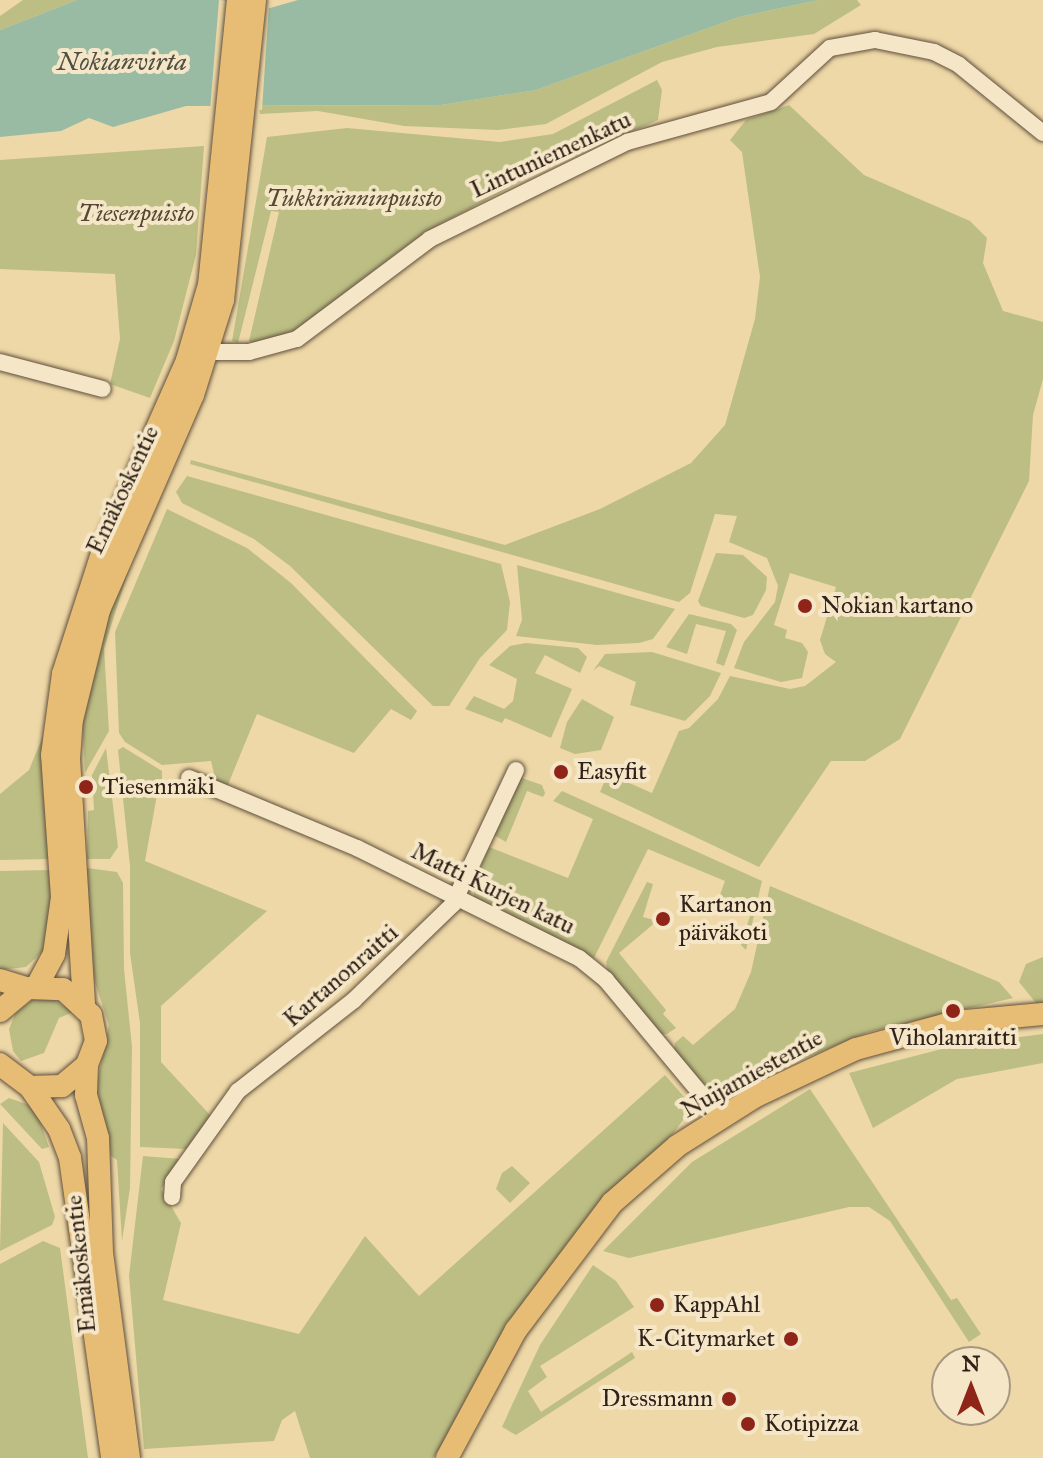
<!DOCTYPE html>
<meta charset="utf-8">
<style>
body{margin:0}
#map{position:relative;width:1043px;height:1458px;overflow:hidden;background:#eed8a7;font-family:"IM FELL Great Primer",serif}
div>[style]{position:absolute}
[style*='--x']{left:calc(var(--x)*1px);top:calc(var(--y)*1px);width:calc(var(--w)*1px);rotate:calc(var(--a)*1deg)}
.green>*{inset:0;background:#bcbe84}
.water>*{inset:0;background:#9abba3}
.pier>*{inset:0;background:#eed8a7}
.roads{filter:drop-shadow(0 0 2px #604f3d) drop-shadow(0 0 2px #604f3d)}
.minor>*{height:16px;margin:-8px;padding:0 8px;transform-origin:8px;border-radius:8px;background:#f4e6c6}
.major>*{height:22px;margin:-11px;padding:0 11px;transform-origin:11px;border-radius:11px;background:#e7bc74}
.dots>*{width:22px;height:22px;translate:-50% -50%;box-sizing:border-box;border:4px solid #f4e6c6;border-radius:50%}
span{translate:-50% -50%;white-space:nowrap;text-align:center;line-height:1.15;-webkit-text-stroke:8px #f4e6c6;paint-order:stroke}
.street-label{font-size:24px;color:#30211a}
.park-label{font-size:24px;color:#534834;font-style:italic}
.poi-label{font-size:24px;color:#30211a}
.left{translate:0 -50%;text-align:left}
.right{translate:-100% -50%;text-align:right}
.water-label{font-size:26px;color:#504f43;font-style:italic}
.north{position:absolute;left:931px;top:1346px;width:80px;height:80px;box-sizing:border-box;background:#f4e6c6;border:2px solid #a69781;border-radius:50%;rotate:0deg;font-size:22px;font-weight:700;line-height:32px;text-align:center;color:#30211a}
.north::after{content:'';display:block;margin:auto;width:28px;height:36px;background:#8f2418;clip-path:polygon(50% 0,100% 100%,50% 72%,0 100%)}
</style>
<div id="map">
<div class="green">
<i style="clip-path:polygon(23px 0,77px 0,0 30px,0 16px)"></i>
<i style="clip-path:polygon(819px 0,857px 0,861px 5px,814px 34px,717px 47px,662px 62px,546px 124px,498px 130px,404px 126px,318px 111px,260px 114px,259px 106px,441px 105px,536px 90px,739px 17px)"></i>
<i style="clip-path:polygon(657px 80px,662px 90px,658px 120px,537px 173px,425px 232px,295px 330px,258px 345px,249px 341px,279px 212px,271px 211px,238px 343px,232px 341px,267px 137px,347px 128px,500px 142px,553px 134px)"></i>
<i style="clip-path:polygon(789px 105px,864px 175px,970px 221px,987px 238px,983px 263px,1003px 311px,1043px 322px,1043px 379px,1033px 415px,1029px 481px,900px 739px,865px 761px,831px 761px,759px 867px,600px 792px,612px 764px,631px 771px,627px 782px,652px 793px,679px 731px,689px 728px,718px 699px,730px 676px,790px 689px,805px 686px,836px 662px,825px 654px,820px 640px,836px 587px,790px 573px,774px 625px,787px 630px,785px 638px,802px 643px,808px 652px,802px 678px,781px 682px,734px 668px,744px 642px,775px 602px,778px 586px,767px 558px,729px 542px,737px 516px,715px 514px,690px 593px,679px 602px,190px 464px,191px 460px,505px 545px,600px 509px,691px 463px,725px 425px,755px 319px,760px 277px,742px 152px,730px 140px,746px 120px)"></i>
<i style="clip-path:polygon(204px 146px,196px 255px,174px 341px,150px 398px,110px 384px,120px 339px,115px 274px,0 269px,0 160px)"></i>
<i style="clip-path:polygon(187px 476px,501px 564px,510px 602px,507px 630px,480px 658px,449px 706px,433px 706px,290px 566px,254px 539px,182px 503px,176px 492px)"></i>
<i style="clip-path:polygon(167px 509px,247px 548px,291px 583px,417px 711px,411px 720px,391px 709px,354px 753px,257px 714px,227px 787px,216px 782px,211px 761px,162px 765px,125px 742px,119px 733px,115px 632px)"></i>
<i style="clip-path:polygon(716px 553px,743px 555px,767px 577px,766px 590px,753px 615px,744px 618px,701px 606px,698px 601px)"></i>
<i style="clip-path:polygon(517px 565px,675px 609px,653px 639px,639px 643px,597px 645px,516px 636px,522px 620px)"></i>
<i style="clip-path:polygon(130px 566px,104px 648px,109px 731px,85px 773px,81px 701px,98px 633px)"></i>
<i style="clip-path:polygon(689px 614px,731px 624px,737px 630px,724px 666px,716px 663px,726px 631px,696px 624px,687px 654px,666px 647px)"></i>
<i style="clip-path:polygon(526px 643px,578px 648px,587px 657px,580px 673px,545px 655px,535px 673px,572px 689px,551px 738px,505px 718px,502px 723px,465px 709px,474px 696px,504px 709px,513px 701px,517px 679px,489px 665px,510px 646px)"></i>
<i style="clip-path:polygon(652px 652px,721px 673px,710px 696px,685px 721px,630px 705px,636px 682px,599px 666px,593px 671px,605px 654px)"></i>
<i style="clip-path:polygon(582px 699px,614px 717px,601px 750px,575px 754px,560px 748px,567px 722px)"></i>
<i style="clip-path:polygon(43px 736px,50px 859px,0 860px,0 794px,29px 770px)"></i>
<i style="clip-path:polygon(123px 747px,162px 771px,162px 787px,180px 794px,157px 795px,145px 861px,267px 911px,161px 1006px,161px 1062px,211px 1116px,186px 1149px,140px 1147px,140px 1023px,130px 953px,130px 866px,118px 750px)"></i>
<i style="clip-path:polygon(106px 748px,118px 847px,110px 859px,87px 859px,88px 811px,94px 810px,92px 775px)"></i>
<i style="clip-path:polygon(519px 777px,542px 785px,545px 793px,543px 797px,527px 791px,506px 842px,494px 835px)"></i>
<i style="clip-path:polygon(562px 791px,762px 881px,746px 950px,741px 945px,753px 906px,738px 902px,735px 912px,716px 906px,725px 881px,648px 849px,594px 958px,474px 900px,473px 885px,489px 847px,568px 878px,593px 819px,553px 801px)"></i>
<i style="clip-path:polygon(87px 868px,117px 872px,123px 883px,124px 969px,132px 1047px,130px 1188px,122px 1241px,117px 1160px,111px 1156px,96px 1087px,109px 1025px,87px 958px)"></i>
<i style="clip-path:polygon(50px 870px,52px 904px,43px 951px,26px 967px,0 970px,0 871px)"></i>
<i style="clip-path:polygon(647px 882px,653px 884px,643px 917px,657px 921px,619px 953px,666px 1010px,663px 1014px,676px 1028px,667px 1034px,659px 1034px,608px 972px,606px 962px)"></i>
<i style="clip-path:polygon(770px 886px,999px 982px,1013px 998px,868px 1032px,789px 1065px,730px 1097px,716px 1097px,674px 1053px,675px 1043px,683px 1036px,693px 1045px,735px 1009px,751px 972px)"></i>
<i style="clip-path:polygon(1043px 957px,1043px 1003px,1036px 1003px,1019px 982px,1026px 964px)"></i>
<i style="clip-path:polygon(34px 999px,53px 999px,73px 1012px,59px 1018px,44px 1053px,21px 1061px,13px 1051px,9px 1029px,16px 1012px)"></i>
<i style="clip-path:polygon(1043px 1034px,1043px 1063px,957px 1079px,873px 1128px,849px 1073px,957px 1045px)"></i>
<i style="clip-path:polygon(665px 1075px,685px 1098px,683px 1120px,433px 1458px,310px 1458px,295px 1411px,282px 1420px,274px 1441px,144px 1449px,129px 1276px,143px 1156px,181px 1159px,161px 1189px,181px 1223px,163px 1300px,299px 1334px,365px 1236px,419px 1296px)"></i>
<i style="clip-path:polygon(810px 1089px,951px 1300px,957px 1298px,981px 1334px,969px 1342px,890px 1221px,869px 1207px,849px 1207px,629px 1258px,603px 1251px,692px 1162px)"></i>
<i style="clip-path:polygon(9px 1098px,29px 1105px,38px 1116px,49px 1147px,42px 1149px,0 1104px)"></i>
<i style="clip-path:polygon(3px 1123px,39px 1162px,55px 1217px,52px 1225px,0 1251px)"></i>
<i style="clip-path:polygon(512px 1166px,530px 1183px,510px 1203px,496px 1189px,502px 1173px)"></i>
<i style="clip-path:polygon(43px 1241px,60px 1248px,88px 1458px,0 1458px,0 1264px)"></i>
<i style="clip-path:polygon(593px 1265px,616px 1281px,634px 1307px,540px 1366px,547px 1377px,528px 1391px,541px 1412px,632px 1352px,635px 1358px,516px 1435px,502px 1427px,512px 1405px,540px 1345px)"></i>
</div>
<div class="water">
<i style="clip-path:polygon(77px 0,238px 0,270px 8px,298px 0,819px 0,739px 17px,536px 90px,441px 105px,186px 106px,113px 127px,89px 118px,61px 131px,0 137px,0 30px)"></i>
</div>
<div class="pier">
<i style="clip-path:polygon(219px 0,269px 4px,262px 110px,210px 110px)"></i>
</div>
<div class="roads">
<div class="minor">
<i style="--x:208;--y:352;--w:41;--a:0"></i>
<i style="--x:249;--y:352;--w:50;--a:-15.2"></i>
<i style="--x:297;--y:339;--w:166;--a:-36.9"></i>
<i style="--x:430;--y:239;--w:220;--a:-26.2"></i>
<i style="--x:627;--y:142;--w:149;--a:-15.5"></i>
<i style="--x:771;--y:102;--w:80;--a:-42.5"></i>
<i style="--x:830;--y:48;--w:46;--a:-10.1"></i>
<i style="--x:875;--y:40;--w:60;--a:11.5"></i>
<i style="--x:934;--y:52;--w:28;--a:27"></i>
<i style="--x:959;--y:65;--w:108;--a:39"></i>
<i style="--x:0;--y:362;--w:106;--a:14.7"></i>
<i style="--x:189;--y:778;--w:182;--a:22.6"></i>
<i style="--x:357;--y:848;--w:248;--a:26.4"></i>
<i style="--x:579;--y:958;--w:35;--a:39"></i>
<i style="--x:606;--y:980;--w:180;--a:50.2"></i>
<i style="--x:172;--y:1197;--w:15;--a:-86"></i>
<i style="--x:173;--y:1182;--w:112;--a:-54.5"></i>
<i style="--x:238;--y:1091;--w:147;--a:-38.1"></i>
<i style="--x:354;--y:1000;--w:138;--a:-44.1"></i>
<i style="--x:453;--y:904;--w:148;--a:-64.8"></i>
</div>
<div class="major">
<i style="--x:0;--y:980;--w:28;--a:17"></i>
<i style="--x:37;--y:986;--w:36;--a:-62"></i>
<i style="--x:54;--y:954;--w:58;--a:-82"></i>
<i style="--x:62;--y:897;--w:142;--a:-94"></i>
<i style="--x:52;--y:755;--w:82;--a:-82.3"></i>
<i style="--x:63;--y:674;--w:130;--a:-72.1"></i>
<i style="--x:103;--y:550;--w:208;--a:-66.1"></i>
<i style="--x:187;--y:360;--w:78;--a:-73.7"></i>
<i style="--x:209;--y:285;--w:286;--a:-84.2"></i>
<i style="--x:84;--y:1004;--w:245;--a:-93.5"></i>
<i style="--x:69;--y:759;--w:39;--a:-86"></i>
<i style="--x:72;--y:720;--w:113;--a:-76.2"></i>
<i style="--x:99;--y:610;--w:235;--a:-66.4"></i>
<i style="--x:193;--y:395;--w:100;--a:-72.5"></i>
<i style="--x:223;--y:300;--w:302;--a:-83.9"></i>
<i style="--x:0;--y:1011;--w:35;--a:-40"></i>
<i style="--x:27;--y:988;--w:36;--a:2"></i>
<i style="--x:63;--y:989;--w:38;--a:43"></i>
<i style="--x:91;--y:1015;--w:26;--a:79"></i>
<i style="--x:96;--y:1041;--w:26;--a:111"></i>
<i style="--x:87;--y:1065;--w:33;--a:140"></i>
<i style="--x:62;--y:1086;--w:32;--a:178"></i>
<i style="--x:30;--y:1087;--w:38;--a:-143"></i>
<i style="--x:87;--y:1065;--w:30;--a:92"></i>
<i style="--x:86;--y:1095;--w:45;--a:74.4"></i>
<i style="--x:98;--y:1138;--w:115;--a:88"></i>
<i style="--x:102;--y:1253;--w:207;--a:82.5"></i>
<i style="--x:30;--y:1087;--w:51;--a:55.4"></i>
<i style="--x:59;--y:1129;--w:31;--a:69"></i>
<i style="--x:70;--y:1158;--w:303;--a:82"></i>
<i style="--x:447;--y:1458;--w:145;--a:-61.7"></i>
<i style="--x:516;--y:1330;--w:159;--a:-52.9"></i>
<i style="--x:612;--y:1203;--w:86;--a:-41.2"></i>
<i style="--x:677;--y:1146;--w:93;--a:-32.3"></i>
<i style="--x:756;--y:1096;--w:110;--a:-25.2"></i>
<i style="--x:856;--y:1049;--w:103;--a:-15.3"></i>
<i style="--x:955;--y:1022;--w:88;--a:-5.2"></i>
</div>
</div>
<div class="dots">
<i style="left:805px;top:606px;background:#8f2418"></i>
<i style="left:561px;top:772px;background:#8f2418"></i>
<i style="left:86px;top:787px;background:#8f2418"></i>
<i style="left:663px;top:919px;background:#8f2418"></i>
<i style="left:953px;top:1011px;background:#8f2418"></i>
<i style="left:657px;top:1305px;background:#8f2418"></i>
<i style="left:791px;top:1339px;background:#8f2418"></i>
<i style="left:729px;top:1399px;background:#8f2418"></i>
<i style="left:748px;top:1424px;background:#8f2418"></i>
</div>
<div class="street-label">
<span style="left:551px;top:155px;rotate:-25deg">Lintuniemenkatu</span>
<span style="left:123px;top:490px;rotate:-65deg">Emäkoskentie</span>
<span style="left:493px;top:889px;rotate:26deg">Matti Kurjen katu</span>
<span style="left:341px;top:976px;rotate:-41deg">Kartanonraitti</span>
<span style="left:752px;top:1074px;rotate:-29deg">Nuijamiestentie</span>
<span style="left:81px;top:1264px;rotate:-96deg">Emäkoskentie</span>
</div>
<div class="park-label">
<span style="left:354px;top:199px">Tukkiränninpuisto</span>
<span style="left:136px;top:214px">Tiesenpuisto</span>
</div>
<div class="poi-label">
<span class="left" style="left:821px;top:606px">Nokian kartano</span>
<span class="left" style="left:577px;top:772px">Easyfit</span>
<span class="left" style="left:102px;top:787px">Tiesenmäki</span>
<span class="left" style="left:679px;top:919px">Kartanon<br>päiväkoti</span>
<span style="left:953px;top:1038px">Viholanraitti</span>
<span class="left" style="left:673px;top:1305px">KappAhl</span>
<span class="right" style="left:775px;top:1339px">K-Citymarket</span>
<span class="right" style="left:713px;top:1399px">Dressmann</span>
<span class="left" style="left:764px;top:1424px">Kotipizza</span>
</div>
<div class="water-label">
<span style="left:122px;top:62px">Nokianvirta</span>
</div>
<div class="north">N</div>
</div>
